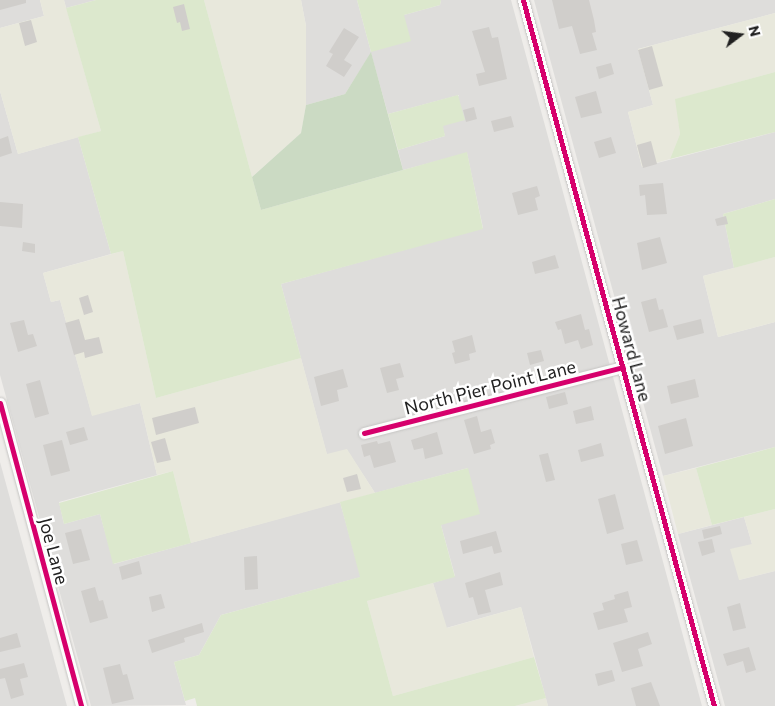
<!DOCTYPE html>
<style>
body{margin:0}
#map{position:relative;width:775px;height:706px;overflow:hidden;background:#efedea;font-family:Commissioner,sans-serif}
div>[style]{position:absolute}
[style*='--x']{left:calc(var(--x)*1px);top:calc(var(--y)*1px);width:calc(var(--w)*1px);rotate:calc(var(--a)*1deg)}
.residential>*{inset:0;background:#dedddb}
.farmland>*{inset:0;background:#e8e8dc}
.grass>*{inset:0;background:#dce8cd}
.forest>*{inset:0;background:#cbdac3}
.building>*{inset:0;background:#d0cecb}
.roads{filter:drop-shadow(0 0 1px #c5c4c2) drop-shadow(0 0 1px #c5c4c2)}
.minor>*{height:11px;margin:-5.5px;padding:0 5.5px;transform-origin:5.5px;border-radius:5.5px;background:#fdfcfc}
.cycleway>*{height:5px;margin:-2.5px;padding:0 2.5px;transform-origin:2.5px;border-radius:2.5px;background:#d6006c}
span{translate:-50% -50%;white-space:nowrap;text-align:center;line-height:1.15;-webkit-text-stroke:5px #fff;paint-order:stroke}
.street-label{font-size:18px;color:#212121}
.north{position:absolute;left:715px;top:10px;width:50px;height:50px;-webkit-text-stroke:4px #fff;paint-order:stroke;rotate:75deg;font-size:14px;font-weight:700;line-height:20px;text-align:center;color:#212121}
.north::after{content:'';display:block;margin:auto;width:18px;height:22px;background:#212121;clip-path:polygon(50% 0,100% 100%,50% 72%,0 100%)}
</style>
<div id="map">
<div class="residential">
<i style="clip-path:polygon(0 0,40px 0,44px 16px,0 28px)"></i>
<i style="clip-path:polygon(64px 0,96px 0,66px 8px)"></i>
<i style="clip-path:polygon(301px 0,357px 0,371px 52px,404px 15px,440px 5px,441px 0,511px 0,702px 706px,548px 706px,521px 607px,446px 628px,433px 583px,455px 576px,441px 525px,468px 468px,375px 493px,347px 450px,327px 455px,281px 284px,483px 228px,467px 153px,403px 170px,398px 150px,445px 136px,442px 126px,459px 95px,388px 114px,371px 53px,345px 94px,306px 105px,306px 26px)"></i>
<i style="clip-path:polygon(534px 0,775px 0,775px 13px,638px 49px,653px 105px,628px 112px,642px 167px,775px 132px,775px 199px,723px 214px,734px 268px,703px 276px,718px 337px,775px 322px,775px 447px,663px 476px)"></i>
<i style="clip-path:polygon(0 91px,18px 154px,78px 137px,111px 254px,43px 273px,51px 302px,60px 300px,92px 415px,140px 403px,157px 475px,59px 502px,64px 524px,100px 514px,114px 564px,340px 502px,361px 577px,221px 615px,199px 655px,174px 662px,186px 705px,91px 706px,0 375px)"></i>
<i style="clip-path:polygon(0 462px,67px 706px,0 706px)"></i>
<i style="clip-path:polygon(744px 517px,752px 544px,739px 580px,775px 571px,775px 706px,725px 706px,678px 534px)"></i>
</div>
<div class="farmland">
<i style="clip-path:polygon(40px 0,64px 0,101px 131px,18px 154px,0 91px,0 28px,44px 16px)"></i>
<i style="clip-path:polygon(204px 0,301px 0,306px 26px,306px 105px,301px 133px,252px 177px)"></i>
<i style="clip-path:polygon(775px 13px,775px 72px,676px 99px,680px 134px,670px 159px,642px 167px,628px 112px,653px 105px,638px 49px)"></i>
<i style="clip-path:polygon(123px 251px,156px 398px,301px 358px,327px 454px,347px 449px,375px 493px,191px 543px,173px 471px,157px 475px,140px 403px,92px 416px,60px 300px,51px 302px,43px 273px)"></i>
<i style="clip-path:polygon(775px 257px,775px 322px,718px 337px,703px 276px)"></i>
<i style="clip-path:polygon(696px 468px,712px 525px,678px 534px,663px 476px)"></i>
<i style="clip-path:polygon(775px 509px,775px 571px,739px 580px,730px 549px,752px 544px,744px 517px)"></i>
<i style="clip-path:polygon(433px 583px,447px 628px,521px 607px,534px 657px,393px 696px,367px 601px)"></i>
<i style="clip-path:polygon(546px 698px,548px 706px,515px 706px)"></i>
</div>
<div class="grass">
<i style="clip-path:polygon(96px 0,204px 0,261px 210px,467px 152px,483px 229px,281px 284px,301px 358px,156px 398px,123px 251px,111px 254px,78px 137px,101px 131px,66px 8px)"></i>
<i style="clip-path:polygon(357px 0,441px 0,440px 5px,404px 15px,411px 41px,371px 52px)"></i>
<i style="clip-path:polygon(775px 72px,775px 132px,670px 159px,680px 134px,675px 99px)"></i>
<i style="clip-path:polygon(458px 95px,465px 120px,443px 126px,445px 136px,398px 150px,388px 114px)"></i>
<i style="clip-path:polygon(775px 199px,775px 257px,734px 268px,723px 214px)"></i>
<i style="clip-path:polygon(775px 447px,775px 509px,712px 525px,696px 468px)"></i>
<i style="clip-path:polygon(468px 468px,480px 514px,441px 525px,455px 577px,367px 601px,393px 696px,534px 657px,546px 698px,515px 706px,197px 706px,195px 698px,185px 701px,174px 662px,199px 655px,221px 615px,360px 577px,340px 502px)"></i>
<i style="clip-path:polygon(173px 471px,191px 543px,113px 564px,100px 514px,64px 524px,59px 503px)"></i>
</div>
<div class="forest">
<i style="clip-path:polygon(371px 52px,403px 170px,261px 210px,252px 177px,301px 133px,306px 105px,345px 94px)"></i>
</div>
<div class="building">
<i style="clip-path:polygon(0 0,26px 0,26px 3px,0 10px)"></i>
<i style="clip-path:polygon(552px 0,589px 0,594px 20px,596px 32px,592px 33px,597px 50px,580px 54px,572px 26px,559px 29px)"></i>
<i style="clip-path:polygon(184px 4px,190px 29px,182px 31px,180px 22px,177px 23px,173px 7px)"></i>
<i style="clip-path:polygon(31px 20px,37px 42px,25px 46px,19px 23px)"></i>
<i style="clip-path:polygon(489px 27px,492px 38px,498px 37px,507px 79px,479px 86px,476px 74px,485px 72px,472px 31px)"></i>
<i style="clip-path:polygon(344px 28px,359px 37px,344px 60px,352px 65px,344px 77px,326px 66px,333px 54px,329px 52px)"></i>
<i style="clip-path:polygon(652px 46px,663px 86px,649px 90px,638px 50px)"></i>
<i style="clip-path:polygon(611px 63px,614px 74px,599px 79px,596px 67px)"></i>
<i style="clip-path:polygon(596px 91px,602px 113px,581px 118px,575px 97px)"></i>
<i style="clip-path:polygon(474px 107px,477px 119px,466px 122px,463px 110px)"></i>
<i style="clip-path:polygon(511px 116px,514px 127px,494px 132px,491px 121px)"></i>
<i style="clip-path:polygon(8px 136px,12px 153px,0 157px,0 139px)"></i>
<i style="clip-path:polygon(611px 137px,616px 153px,599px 158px,594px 142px)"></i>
<i style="clip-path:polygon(651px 141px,657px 164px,643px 168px,637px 145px)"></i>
<i style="clip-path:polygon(663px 183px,667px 214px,647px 215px,645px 195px,640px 196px,639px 185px)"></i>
<i style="clip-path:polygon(537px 186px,540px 196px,535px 198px,538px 210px,518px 215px,512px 193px)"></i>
<i style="clip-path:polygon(0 202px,23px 204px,22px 228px,0 226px)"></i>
<i style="clip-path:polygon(726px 216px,728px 224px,717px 226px,715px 219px)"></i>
<i style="clip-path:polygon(660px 237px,667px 263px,642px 270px,637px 243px)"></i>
<i style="clip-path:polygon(23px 242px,35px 244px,35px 253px,22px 251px)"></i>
<i style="clip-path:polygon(555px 255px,559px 268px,535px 274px,532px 262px)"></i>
<i style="clip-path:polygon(88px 295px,93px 312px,84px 315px,79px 298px)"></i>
<i style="clip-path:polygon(656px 298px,659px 310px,663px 309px,668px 327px,649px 332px,641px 302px)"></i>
<i style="clip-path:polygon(581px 314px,585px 330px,589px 329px,593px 345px,581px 349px,578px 340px,565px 344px,561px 329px,558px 330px,555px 322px)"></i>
<i style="clip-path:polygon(79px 319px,85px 340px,99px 337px,103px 353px,85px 358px,84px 352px,74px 355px,65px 323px)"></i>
<i style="clip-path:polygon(701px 319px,704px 333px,677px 340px,673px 326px)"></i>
<i style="clip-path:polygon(24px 320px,28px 335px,33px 334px,37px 346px,18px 352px,10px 323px)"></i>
<i style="clip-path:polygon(472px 335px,476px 352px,469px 354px,470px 360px,455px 364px,452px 353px,455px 352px,452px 341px)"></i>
<i style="clip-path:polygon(541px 350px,544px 361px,530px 365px,527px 353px)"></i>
<i style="clip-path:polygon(400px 363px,404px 377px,396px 379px,399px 390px,387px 393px,380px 368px)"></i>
<i style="clip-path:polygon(343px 369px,348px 387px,337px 390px,339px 401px,321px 406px,314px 377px)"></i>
<i style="clip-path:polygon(695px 379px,699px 397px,671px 404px,667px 386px)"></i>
<i style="clip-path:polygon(40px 380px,49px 414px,35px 418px,26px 384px)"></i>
<i style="clip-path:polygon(565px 392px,568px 404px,549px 409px,546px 397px)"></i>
<i style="clip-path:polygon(591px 406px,594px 420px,576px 424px,573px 411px)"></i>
<i style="clip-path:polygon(195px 407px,199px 423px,156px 435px,152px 418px)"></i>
<i style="clip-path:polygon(477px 416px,481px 432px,491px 429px,495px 443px,490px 445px,491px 449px,474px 454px,464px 420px)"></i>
<i style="clip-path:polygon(686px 418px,693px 446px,665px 454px,658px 426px)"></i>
<i style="clip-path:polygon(84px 427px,88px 440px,70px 445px,66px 432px)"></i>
<i style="clip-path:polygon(437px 432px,443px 454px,425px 459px,423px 448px,414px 450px,411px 440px)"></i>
<i style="clip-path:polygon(165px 438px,171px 460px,157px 463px,151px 442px)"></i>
<i style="clip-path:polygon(62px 440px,70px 471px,51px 476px,43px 445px)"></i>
<i style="clip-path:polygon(377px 441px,378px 444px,390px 441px,396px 462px,374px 468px,370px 455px,364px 457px,361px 445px)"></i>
<i style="clip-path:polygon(601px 443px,604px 456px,581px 462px,578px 450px)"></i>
<i style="clip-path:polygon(548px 453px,555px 480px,546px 482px,539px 455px)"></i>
<i style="clip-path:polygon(357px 474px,361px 489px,347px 492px,343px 478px)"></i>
<i style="clip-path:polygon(615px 494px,624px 529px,607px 534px,598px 499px)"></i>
<i style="clip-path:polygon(720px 526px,722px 534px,704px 539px,702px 530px)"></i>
<i style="clip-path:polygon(81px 529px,90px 560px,73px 564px,65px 533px)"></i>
<i style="clip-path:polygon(496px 531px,502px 552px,494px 554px,492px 546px,463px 554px,460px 541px)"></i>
<i style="clip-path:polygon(712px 539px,715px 552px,702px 556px,698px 542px)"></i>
<i style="clip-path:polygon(637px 540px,643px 561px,626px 565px,621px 544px)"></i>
<i style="clip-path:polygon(257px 556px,258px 589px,245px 590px,244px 557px)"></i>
<i style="clip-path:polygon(139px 561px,142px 574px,122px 580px,119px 567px)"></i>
<i style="clip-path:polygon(500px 572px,503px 585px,485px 590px,491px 612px,478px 615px,473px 597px,469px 598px,465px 583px)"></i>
<i style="clip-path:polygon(95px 587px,99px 601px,103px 600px,108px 618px,90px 623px,81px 591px)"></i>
<i style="clip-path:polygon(628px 591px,632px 607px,624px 609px,628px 622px,598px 630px,593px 613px,604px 610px,602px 603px,615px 599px,614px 595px)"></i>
<i style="clip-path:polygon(161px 594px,165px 608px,152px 612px,149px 597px)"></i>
<i style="clip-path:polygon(740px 603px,746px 628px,733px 631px,727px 607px)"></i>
<i style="clip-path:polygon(202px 623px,204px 632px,184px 638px,185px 642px,152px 653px,148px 640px)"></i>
<i style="clip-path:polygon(648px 632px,652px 644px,638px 649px,643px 666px,622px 672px,613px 643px)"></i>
<i style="clip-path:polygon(17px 633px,21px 647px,0 652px,0 638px)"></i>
<i style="clip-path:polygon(749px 647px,756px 670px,746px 673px,743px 661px,727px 666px,723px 654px)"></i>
<i style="clip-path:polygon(24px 663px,28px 677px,20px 679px,24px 695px,11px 699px,5px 678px,0 679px,0 669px)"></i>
<i style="clip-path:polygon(120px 664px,123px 675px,127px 674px,134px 699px,112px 704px,103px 668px)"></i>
<i style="clip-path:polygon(612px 670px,615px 681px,598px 686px,595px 674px)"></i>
<i style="clip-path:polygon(651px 682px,660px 706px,636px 706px,631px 688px)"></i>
</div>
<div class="roads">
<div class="minor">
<i style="--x:523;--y:0;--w:731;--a:74.86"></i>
<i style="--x:0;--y:403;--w:314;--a:75"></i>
<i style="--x:364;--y:433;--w:267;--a:-14.3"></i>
</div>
</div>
<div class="cycleway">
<i style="--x:523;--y:0;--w:731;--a:74.86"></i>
<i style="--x:0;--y:403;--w:314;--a:75"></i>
<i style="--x:364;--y:433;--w:267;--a:-14.3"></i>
</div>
<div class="street-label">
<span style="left:632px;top:349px;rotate:75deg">Howard Lane</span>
<span style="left:490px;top:387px;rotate:-14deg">North Pier Point Lane</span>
<span style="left:54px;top:551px;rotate:75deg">Joe Lane</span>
</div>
<div class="north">N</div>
</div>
